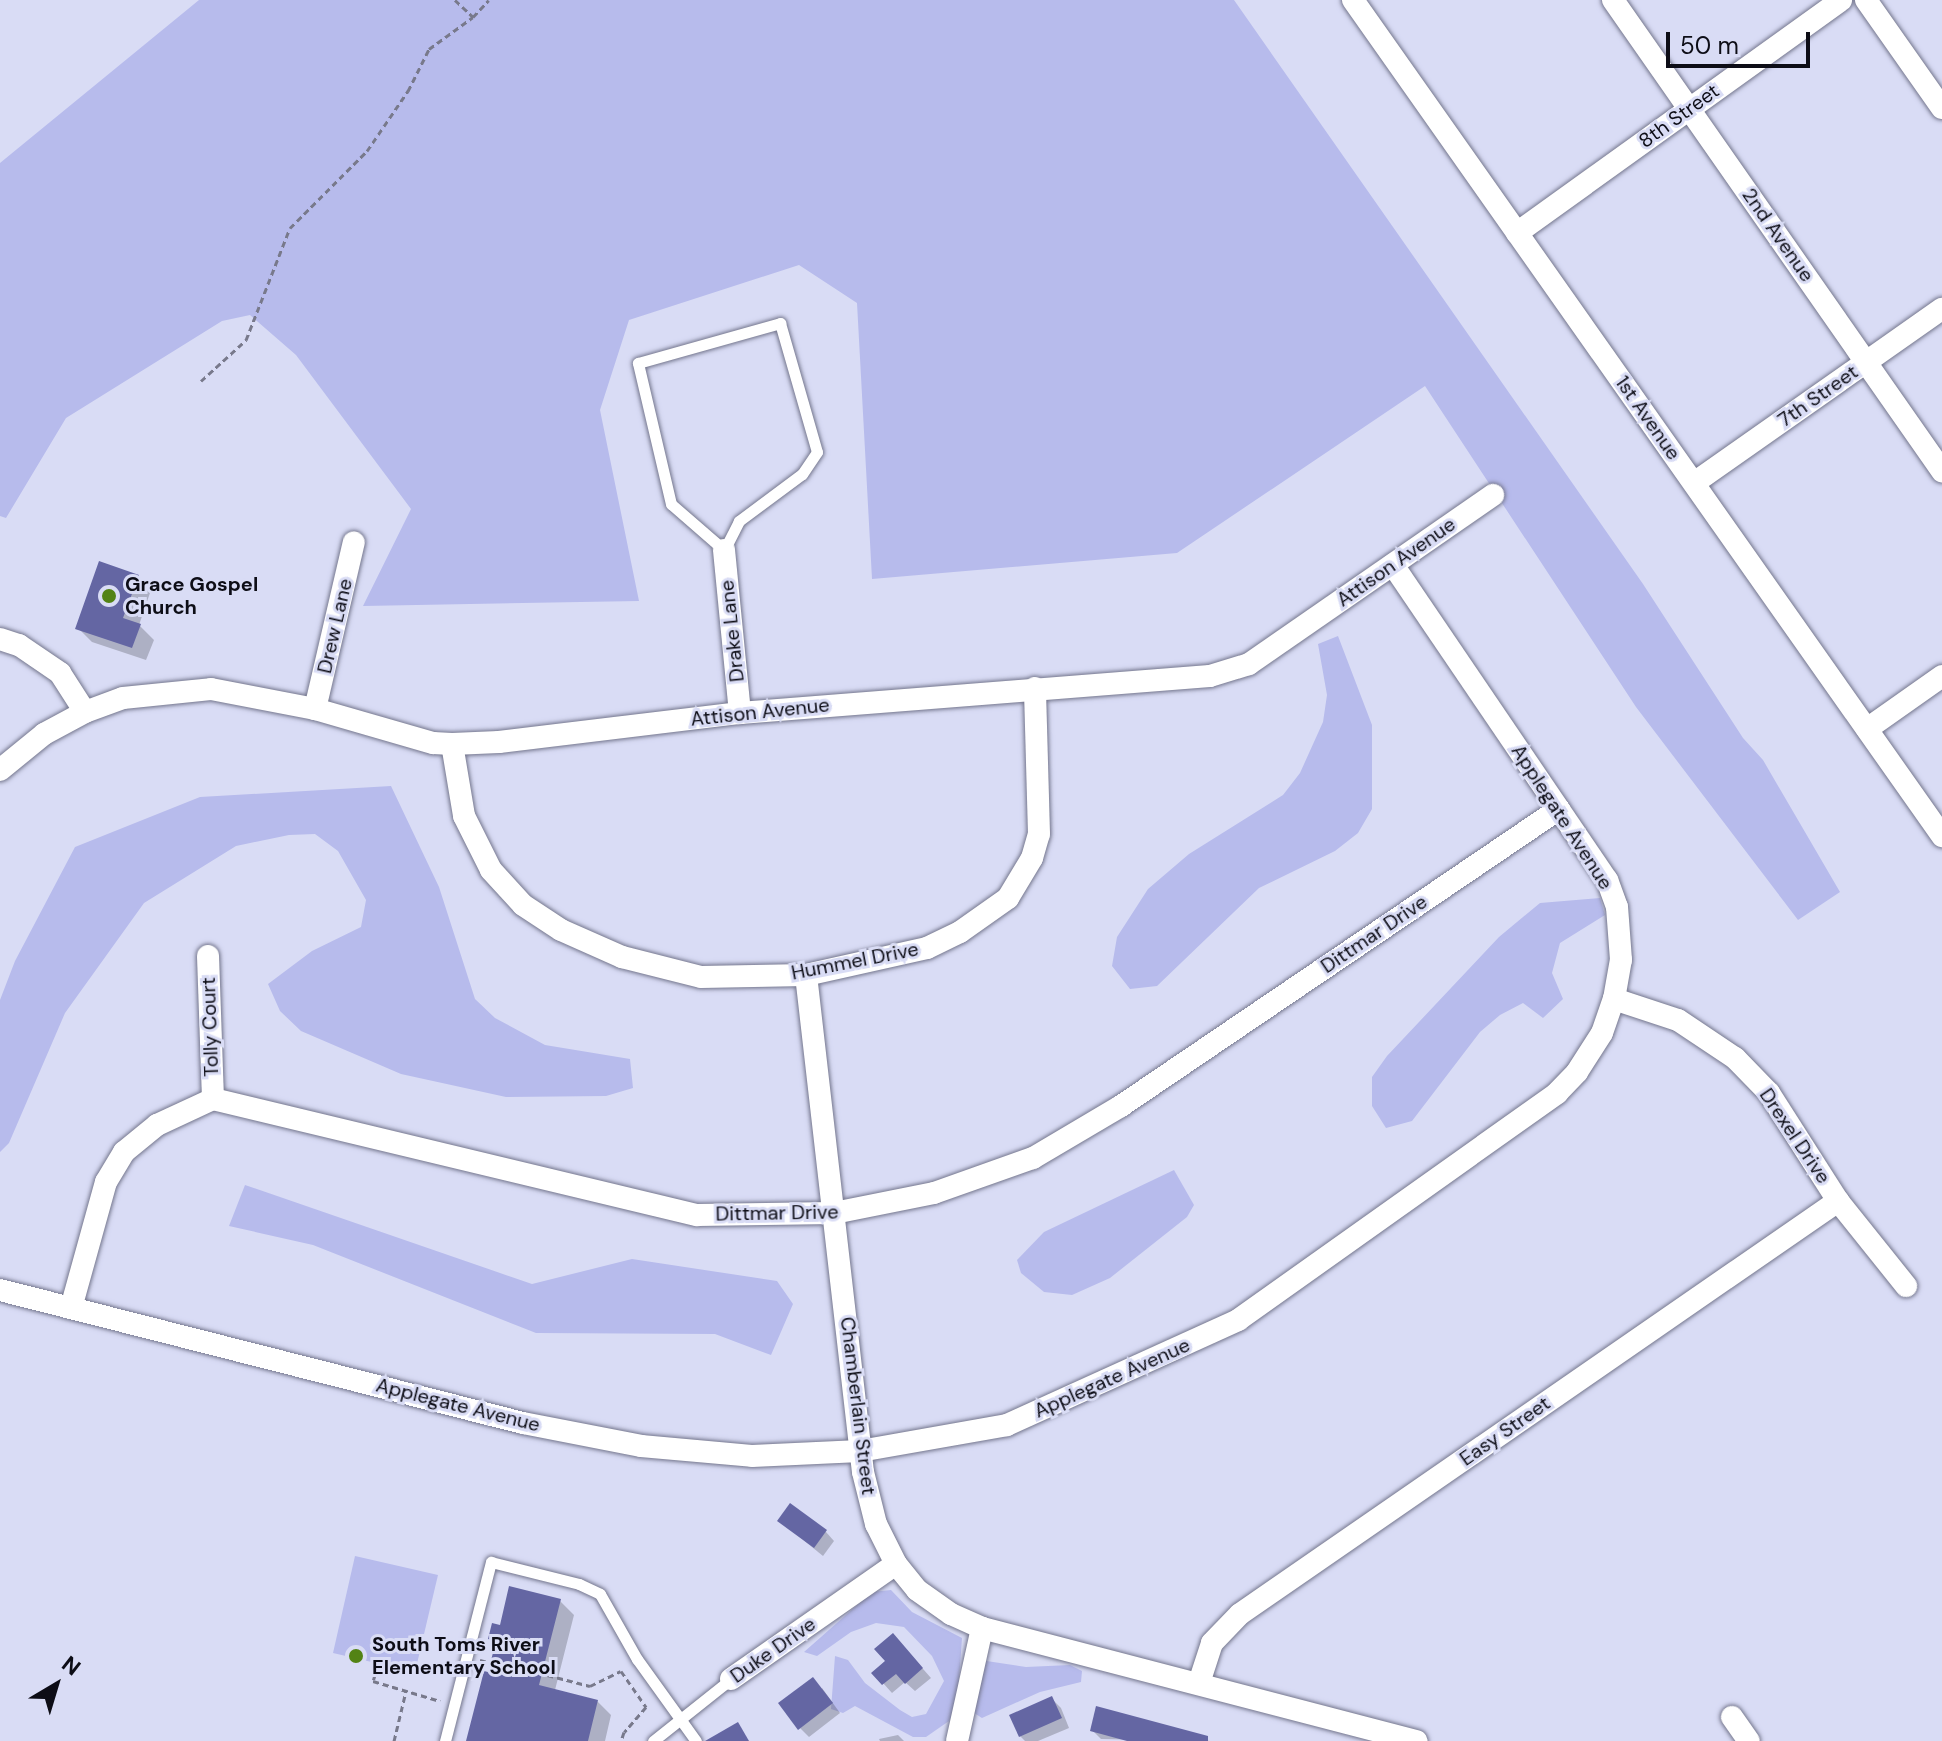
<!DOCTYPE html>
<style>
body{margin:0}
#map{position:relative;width:1942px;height:1741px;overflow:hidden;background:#d9dcf5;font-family:"DM Sans",sans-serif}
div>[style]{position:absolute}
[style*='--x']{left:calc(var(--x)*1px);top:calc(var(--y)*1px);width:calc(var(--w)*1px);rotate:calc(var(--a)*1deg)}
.green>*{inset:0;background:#b7bbec}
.shadow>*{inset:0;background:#0003}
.building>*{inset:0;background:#6466a3}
.path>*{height:3px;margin-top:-1.5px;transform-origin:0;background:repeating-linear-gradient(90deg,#78798b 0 6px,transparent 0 10px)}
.roads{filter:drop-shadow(0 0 2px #74768d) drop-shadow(0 0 2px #74768d)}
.lane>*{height:11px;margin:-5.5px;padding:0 5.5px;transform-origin:5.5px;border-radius:5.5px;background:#fff}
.street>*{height:22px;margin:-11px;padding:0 11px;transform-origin:11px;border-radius:11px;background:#fff}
.dots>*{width:22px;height:22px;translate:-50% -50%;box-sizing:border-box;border:4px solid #d9dcf5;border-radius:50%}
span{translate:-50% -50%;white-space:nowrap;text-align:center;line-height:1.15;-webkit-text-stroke:6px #d9dcf5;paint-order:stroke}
.street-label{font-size:20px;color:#0d0d16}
.poi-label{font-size:20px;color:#0d0d16;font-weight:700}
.left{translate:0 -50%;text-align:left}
.north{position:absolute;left:16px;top:1645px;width:80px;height:80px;-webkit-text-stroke:6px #d9dcf5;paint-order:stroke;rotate:38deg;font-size:22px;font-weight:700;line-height:32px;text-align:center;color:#0d0d16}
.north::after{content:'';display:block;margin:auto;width:28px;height:36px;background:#0d0d16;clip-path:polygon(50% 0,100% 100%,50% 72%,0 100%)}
.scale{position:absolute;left:1666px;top:32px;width:144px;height:36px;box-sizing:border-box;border:4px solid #0d0d16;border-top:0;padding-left:10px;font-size:24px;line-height:28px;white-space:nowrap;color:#0d0d16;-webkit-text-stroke:6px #d9dcf5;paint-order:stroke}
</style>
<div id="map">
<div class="green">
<i style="clip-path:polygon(199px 0,1234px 0,1643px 584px,1743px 738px,1763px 760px,1840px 892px,1798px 920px,1636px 707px,1425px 386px,1177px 553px,872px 579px,857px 303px,799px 265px,629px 320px,600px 410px,639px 601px,363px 606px,411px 509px,296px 355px,250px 315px,222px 321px,66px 418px,6px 518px,0 516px,0 163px)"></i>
<i style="clip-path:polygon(1338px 636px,1372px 725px,1372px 809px,1358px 833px,1335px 851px,1259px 888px,1157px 986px,1130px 989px,1112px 966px,1117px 937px,1148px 889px,1189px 854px,1283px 795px,1300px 773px,1323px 722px,1327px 695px,1318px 644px)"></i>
<i style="clip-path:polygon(391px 786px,439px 887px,475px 999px,495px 1018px,545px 1045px,630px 1059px,633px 1088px,606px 1096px,506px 1097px,401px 1074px,301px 1031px,280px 1011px,268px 984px,312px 951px,361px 927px,366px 900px,338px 851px,315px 834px,289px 835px,236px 846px,144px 903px,65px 1013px,9px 1143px,0 1152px,0 1000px,15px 961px,75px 847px,200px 797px)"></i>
<i style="clip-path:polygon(1600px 898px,1605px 915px,1560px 943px,1552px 973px,1563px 999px,1543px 1018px,1523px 1003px,1500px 1015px,1480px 1032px,1412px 1121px,1386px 1128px,1372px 1106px,1372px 1077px,1387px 1056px,1499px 937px,1540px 903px)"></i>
<i style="clip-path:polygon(1174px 1170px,1194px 1205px,1187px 1217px,1110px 1278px,1072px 1295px,1044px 1292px,1021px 1273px,1017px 1260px,1044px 1232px)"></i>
<i style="clip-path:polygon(245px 1185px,532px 1284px,632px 1259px,777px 1281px,793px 1304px,771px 1355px,715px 1334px,536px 1333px,313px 1245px,229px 1226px)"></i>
<i style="clip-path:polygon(355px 1556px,438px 1575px,415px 1672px,333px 1653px)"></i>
<i style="clip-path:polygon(891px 1590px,912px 1612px,962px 1638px,957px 1709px,949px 1721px,926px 1737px,913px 1737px,855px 1706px,843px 1713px,831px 1709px,835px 1656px,848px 1660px,865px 1683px,900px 1710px,912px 1717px,926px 1714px,944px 1681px,932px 1656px,904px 1627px,876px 1623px,851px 1632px,817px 1656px,804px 1652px,872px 1592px)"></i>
<i style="clip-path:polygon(980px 1660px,1026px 1667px,1070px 1665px,1082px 1671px,1081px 1682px,1040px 1692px,982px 1718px,971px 1711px)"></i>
</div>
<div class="shadow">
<i style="clip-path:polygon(137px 576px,151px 590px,139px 625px,154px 640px,146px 660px,92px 642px,78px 628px)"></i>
<i style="clip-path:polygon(780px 1521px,826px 1532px,834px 1541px,823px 1556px)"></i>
<i style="clip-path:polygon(560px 1601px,574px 1615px,555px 1690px,597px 1701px,611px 1715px,605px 1741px,469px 1741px,497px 1645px,490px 1639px,501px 1628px)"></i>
<i style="clip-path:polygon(901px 1644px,931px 1678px,915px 1691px,905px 1682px,892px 1693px,874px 1673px)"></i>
<i style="clip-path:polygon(822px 1688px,840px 1713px,809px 1737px,800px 1728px)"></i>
<i style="clip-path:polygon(1052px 1699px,1061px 1708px,1069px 1728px,1038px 1741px,1025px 1741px,1020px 1736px)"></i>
<i style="clip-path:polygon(1098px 1709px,1209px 1741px,1101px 1739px,1092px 1730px)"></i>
<i style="clip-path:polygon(898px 1735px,904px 1741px,880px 1741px,879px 1739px)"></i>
</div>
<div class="building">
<i style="clip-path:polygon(99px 561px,139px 575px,123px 618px,141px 624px,132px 648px,75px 629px)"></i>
<i style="clip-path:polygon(790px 1503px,827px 1530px,814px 1548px,777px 1521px)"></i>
<i style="clip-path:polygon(509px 1586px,561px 1599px,539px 1685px,598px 1700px,588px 1741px,466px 1741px,484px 1671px,488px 1672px,496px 1641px,488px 1639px,492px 1623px,500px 1625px)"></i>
<i style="clip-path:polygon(893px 1633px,923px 1668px,905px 1684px,896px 1674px,882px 1685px,871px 1673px,885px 1661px,874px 1649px)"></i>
<i style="clip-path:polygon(813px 1677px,833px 1703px,798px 1730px,778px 1703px)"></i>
<i style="clip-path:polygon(1052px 1696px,1062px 1718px,1019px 1737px,1009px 1715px)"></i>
<i style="clip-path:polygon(1096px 1706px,1208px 1736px,1208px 1741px,1127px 1741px,1090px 1731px)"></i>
<i style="clip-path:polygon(738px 1722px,749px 1741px,705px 1741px)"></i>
</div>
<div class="path">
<i style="--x:455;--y:0;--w:25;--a:43"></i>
<i style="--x:201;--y:381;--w:61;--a:-42.3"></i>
<i style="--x:246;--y:340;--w:120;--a:-68.6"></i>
<i style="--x:290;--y:228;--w:109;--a:-45"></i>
<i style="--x:367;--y:151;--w:73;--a:-55.7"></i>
<i style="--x:408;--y:91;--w:47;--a:-63.4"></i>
<i style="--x:429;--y:49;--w:54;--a:-36"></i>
<i style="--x:473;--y:17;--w:23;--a:-47"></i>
<i style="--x:480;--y:1660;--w:39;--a:15"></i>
<i style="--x:378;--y:1664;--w:18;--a:106"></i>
<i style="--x:373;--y:1681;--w:70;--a:16.6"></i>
<i style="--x:528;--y:1670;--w:64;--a:14.5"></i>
<i style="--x:590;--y:1686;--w:34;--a:-26"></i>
<i style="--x:621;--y:1671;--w:44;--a:55.2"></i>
<i style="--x:646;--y:1707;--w:33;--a:131"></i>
<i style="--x:624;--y:1732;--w:9;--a:108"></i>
<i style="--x:394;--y:1741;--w:51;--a:-76.5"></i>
</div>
<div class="roads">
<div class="lane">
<i style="--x:780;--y:323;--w:134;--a:74"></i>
<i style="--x:817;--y:452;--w:27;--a:124"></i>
<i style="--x:802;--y:474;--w:79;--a:143.3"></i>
<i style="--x:739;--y:521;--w:33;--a:117"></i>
<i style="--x:724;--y:550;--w:70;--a:-139"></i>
<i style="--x:671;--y:504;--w:145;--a:-103.2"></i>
<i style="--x:638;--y:363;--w:148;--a:-15.7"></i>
<i style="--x:445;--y:1741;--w:185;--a:-75.6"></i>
<i style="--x:491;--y:1562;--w:91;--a:14"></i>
<i style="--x:579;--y:1584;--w:23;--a:25"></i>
<i style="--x:600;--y:1594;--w:75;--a:60.4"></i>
<i style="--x:637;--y:1659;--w:101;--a:54.3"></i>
<i style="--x:653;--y:1741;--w:100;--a:-38.5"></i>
</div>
<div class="street">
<i style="--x:1353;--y:0;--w:1023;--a:54.83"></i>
<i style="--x:1613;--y:0;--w:575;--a:55.07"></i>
<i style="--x:1866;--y:0;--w:132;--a:54.9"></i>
<i style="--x:1517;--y:233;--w:399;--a:-35.7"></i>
<i style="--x:1694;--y:483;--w:303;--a:-35.1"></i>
<i style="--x:724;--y:550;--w:164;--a:84.4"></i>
<i style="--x:0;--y:639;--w:20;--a:18"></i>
<i style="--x:19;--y:645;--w:50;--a:34.3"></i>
<i style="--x:60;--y:673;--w:46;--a:57.3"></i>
<i style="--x:315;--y:709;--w:171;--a:-76.9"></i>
<i style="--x:1867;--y:729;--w:92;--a:-35.2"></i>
<i style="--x:452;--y:744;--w:73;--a:80.5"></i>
<i style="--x:464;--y:816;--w:60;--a:63.4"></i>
<i style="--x:491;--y:870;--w:47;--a:47.6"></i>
<i style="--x:523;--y:905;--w:45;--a:33.3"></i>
<i style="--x:561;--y:930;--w:67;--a:23.9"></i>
<i style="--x:622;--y:957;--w:81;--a:14.2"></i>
<i style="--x:701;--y:977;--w:105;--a:-1.1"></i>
<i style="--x:806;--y:975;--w:124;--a:-12.6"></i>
<i style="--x:927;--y:948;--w:37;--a:-26"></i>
<i style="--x:960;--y:932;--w:59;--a:-35.3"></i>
<i style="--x:1008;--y:898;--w:47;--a:-59"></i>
<i style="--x:1032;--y:858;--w:25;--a:-74"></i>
<i style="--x:1039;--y:834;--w:146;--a:-91.6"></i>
<i style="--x:0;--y:770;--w:57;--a:-39.3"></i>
<i style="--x:44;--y:734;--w:47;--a:-28.2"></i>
<i style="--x:85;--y:712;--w:40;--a:-20.2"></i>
<i style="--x:123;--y:698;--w:88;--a:-5.8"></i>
<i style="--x:211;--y:689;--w:106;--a:10.9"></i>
<i style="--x:315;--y:709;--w:123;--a:16.1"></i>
<i style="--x:433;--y:743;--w:19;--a:3"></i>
<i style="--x:452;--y:744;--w:47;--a:-2.4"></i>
<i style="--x:499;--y:742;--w:243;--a:-6.9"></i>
<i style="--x:740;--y:713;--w:471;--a:-4.5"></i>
<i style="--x:1210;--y:676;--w:41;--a:-17.1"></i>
<i style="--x:1249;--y:664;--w:297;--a:-34.7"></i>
<i style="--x:208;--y:956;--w:143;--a:88"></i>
<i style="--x:806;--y:975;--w:500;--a:83.46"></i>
<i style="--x:863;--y:1472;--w:54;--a:76"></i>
<i style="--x:876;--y:1524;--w:45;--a:63.4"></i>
<i style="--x:896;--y:1564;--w:33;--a:51"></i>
<i style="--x:917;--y:1590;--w:42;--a:35.2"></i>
<i style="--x:951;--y:1614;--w:34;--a:24"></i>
<i style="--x:982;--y:1628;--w:449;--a:14.6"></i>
<i style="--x:1614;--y:999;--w:67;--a:18.2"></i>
<i style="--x:1678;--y:1020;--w:69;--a:33.7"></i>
<i style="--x:1735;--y:1058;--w:49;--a:45.8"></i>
<i style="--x:1769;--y:1093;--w:128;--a:57.4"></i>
<i style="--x:1838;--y:1201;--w:109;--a:51.3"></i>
<i style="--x:0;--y:1290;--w:540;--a:14.27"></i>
<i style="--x:523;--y:1423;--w:120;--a:11"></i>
<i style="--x:641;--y:1446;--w:111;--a:5.1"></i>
<i style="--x:752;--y:1456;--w:108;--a:-2.7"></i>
<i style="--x:860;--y:1451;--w:149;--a:-10"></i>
<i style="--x:1007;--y:1425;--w:254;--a:-24.4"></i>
<i style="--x:1238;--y:1320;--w:392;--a:-35.4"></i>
<i style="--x:1557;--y:1093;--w:29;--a:-46"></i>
<i style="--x:1577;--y:1072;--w:46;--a:-57.3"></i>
<i style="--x:1602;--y:1033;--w:36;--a:-71"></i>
<i style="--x:1614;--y:999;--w:40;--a:-80"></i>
<i style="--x:1621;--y:960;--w:53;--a:-94.3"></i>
<i style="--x:1617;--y:907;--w:29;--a:-110"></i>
<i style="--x:1607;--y:880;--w:381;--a:-124.2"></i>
<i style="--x:71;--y:1308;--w:131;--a:-74.5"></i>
<i style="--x:106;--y:1182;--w:35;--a:-59"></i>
<i style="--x:124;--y:1152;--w:43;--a:-39.3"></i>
<i style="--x:157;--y:1125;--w:62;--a:-24.9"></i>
<i style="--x:213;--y:1099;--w:498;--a:13.5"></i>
<i style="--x:697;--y:1215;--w:137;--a:-0.8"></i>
<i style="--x:834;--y:1213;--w:102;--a:-11.3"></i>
<i style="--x:934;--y:1193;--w:105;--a:-19.5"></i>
<i style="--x:1033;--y:1158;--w:102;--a:-30.6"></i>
<i style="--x:1121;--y:1106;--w:529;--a:-34.14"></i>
<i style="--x:731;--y:1679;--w:201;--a:-34.9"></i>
<i style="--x:1199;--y:1683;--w:42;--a:-72"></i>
<i style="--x:1212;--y:1643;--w:40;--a:-46"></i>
<i style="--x:1240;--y:1614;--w:727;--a:-34.63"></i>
<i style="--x:1732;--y:1717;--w:29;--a:55"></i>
<i style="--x:957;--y:1741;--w:116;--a:-77.5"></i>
</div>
</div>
<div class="dots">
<i style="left:109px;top:596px;background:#538315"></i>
<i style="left:356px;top:1656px;background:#538315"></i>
</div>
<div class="street-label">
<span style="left:1679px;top:116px;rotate:-36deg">8th Street</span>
<span style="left:1778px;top:235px;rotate:55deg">2nd Avenue</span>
<span style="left:1818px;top:396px;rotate:-35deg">7th Street</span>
<span style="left:1648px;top:418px;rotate:55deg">1st Avenue</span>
<span style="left:1396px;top:562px;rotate:-35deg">Attison Avenue</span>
<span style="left:335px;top:626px;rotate:-77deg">Drew Lane</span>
<span style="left:732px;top:631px;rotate:-96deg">Drake Lane</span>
<span style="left:760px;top:712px;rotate:-6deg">Attison Avenue</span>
<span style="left:1562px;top:817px;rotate:57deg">Applegate Avenue</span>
<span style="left:1374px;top:934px;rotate:-34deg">Dittmar Drive</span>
<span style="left:855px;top:961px;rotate:-11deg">Hummel Drive</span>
<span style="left:210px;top:1027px;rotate:-92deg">Tolly Court</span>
<span style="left:1795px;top:1136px;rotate:56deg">Drexel Drive</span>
<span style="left:777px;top:1213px;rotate:-1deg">Dittmar Drive</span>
<span style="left:1112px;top:1378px;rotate:-24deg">Applegate Avenue</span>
<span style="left:458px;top:1405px;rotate:14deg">Applegate Avenue</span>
<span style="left:858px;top:1406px;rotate:83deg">Chamberlain Street</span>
<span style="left:1505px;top:1431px;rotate:-35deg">Easy Street</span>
<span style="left:773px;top:1650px;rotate:-35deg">Duke Drive</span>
</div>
<div class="poi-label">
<span class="left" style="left:125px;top:596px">Grace Gospel<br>Church</span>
<span class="left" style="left:372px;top:1656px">South Toms River<br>Elementary School</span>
</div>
<div class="north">N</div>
<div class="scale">50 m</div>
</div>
